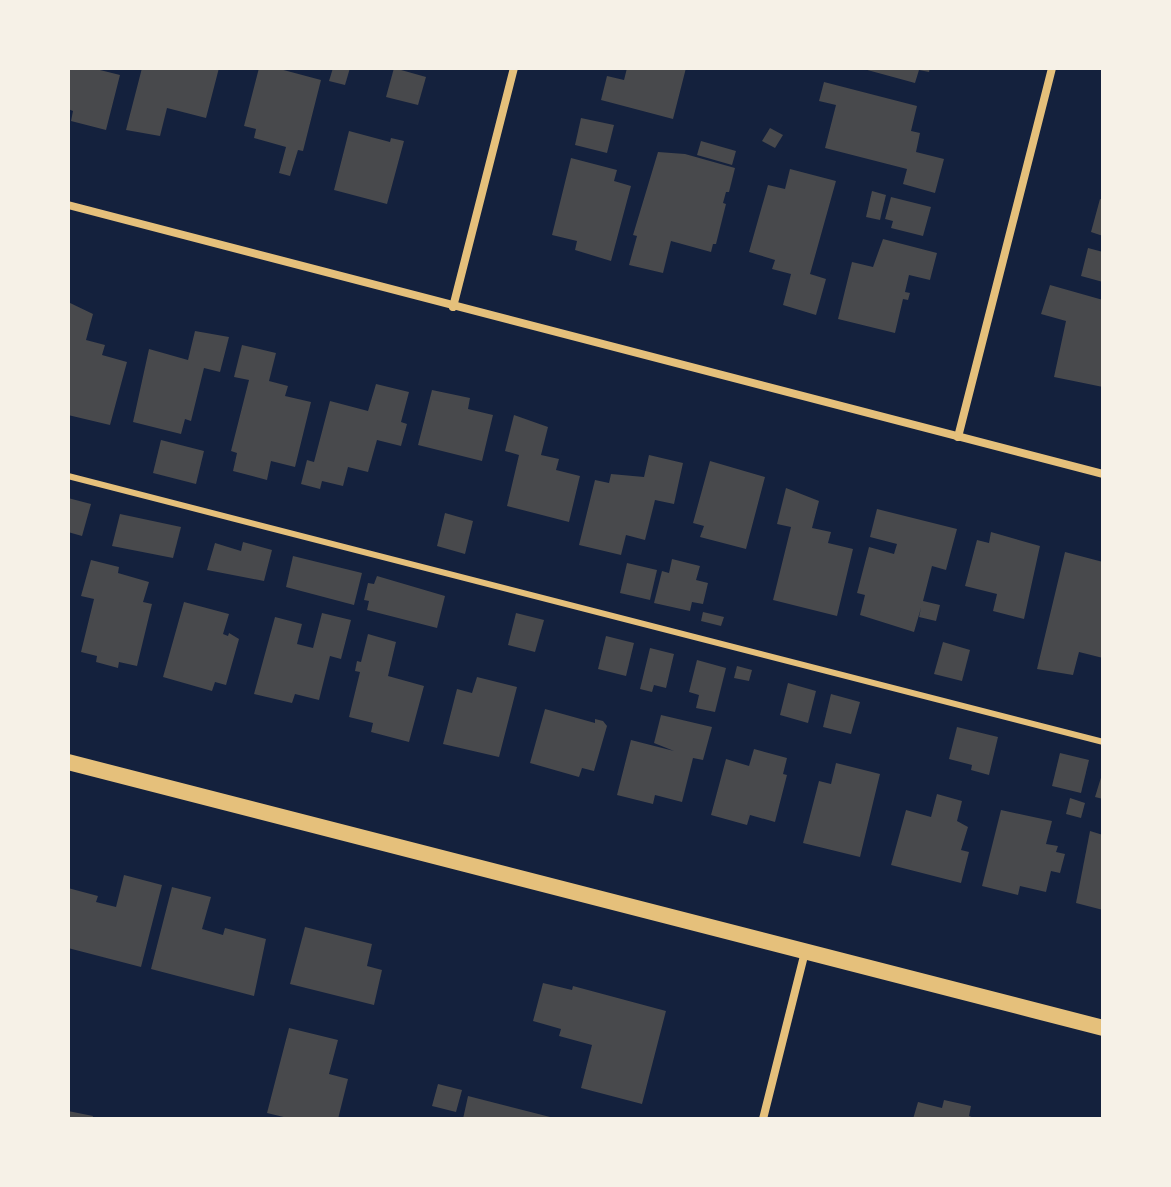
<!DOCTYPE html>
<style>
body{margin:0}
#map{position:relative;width:1171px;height:1187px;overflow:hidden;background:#14213d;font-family:Georgia,serif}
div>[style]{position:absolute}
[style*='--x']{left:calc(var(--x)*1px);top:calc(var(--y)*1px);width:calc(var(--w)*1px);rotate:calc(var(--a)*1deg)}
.building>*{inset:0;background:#48494c}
.service>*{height:6px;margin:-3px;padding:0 3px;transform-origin:3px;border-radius:3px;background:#e5c07b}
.minor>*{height:8px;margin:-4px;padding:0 4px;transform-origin:4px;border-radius:4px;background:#e5c07b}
.secondary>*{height:16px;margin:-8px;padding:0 8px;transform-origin:8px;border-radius:8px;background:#e5c07b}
span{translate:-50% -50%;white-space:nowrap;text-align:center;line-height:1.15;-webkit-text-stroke:7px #f6f1e7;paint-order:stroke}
.frame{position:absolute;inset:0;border:70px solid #f6f1e7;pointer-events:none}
</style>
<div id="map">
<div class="building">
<i style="clip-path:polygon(68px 68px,92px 68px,120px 75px,106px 130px,71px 121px,73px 111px,68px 109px)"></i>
<i style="clip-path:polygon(142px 68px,219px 68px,206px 118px,167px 108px,160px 136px,126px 130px)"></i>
<i style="clip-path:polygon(259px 68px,276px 68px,321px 80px,303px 151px,298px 150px,290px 176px,279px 173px,286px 147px,254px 138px,256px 129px,244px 126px)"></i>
<i style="clip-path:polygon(333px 68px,350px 68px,345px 85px,329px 81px)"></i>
<i style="clip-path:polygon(394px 68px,426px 77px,418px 105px,386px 97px)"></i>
<i style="clip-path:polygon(627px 68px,686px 68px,673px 119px,601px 100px,607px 76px,624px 80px)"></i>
<i style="clip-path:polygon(860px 68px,930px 68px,929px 72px,919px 70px,915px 83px)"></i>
<i style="clip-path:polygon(824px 82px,917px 106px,911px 131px,920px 133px,916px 152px,944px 159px,935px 193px,903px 184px,907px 169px,825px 148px,836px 105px,819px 101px)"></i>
<i style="clip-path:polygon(581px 118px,614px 125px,607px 153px,575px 145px)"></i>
<i style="clip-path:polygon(770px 128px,783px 135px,775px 148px,762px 141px)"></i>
<i style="clip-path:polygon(349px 131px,390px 142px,391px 138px,404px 141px,387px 204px,334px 190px)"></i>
<i style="clip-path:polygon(701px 141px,736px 151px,732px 165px,697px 155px)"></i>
<i style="clip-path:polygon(658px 152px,685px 154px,735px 168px,729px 192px,726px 192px,723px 203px,726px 204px,716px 244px,713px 244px,711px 252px,671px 241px,663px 273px,629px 265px,637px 236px,633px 235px)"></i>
<i style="clip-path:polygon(571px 158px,617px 170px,614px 181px,631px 186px,611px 261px,575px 250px,577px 241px,552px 235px)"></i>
<i style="clip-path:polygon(790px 169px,836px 181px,810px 274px,826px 279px,816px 315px,783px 305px,791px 274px,772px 269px,775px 260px,749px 252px,768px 185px,785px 189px)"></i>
<i style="clip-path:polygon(872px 191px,886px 195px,880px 220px,866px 217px)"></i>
<i style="clip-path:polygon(891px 197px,931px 207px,923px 236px,891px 228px,893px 221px,885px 219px)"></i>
<i style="clip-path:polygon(1100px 199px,1103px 200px,1103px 236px,1091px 232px)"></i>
<i style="clip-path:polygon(883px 239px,937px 253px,930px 280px,909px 275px,905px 292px,910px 293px,908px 300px,903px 299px,895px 333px,838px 319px,852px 262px,873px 267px)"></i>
<i style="clip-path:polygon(1088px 248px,1103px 252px,1103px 282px,1081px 276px)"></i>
<i style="clip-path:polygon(1050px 285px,1103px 300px,1103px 387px,1054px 377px,1066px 321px,1041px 314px)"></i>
<i style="clip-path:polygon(68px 302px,93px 314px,86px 340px,105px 345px,102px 355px,127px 362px,110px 425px,68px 415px)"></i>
<i style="clip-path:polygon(195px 331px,229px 337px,220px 372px,204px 368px,191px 421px,185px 419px,181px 434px,133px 422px,149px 349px,188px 360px)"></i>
<i style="clip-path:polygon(242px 345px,276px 353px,269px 381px,288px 386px,285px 396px,311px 402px,295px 467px,271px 461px,267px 480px,233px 471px,237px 453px,231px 451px,249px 380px,234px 377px)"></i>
<i style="clip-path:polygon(376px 384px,409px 392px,401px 422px,407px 424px,401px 446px,377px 440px,368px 472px,348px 467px,343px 486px,322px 481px,320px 489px,301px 484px,307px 460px,314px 462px,330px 401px,368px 411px)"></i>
<i style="clip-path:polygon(432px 390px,470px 398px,468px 409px,493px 415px,482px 461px,418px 445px)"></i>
<i style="clip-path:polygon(514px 415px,548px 427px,541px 455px,559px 459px,556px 470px,580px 476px,569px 522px,507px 506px,519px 455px,505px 451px)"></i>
<i style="clip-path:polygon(161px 440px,204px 451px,196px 484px,153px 473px)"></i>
<i style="clip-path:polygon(649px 455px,683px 463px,674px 504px,655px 500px,645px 540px,626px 535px,621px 555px,579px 545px,595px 480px,609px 483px,611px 474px,644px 477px)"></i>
<i style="clip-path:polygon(710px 461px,765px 477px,746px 549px,700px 537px,704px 526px,693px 523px)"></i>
<i style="clip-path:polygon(786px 488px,819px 501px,812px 528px,831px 532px,828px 543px,853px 549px,837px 616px,773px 600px,791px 527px,777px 524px)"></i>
<i style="clip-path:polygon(68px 498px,91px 504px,82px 536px,68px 532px)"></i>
<i style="clip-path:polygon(877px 509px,957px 529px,946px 570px,932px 566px,923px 601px,940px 605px,936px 621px,919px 617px,921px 608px,914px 632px,860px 615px,865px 595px,857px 593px,869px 547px,894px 554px,897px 544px,870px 537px)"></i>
<i style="clip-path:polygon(445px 513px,473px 521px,465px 554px,437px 546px)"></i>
<i style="clip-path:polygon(120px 514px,181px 527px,173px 558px,112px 546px)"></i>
<i style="clip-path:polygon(991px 532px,1040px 546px,1024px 619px,993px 611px,997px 594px,965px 586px,977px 540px,989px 543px)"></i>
<i style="clip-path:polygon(243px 542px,272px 550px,264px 581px,207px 570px,215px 543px,241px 551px)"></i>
<i style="clip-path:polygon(1065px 552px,1103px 562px,1103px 658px,1079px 652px,1073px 675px,1037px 669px)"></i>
<i style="clip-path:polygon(293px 556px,362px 573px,354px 605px,286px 587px)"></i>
<i style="clip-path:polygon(672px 559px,700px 566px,696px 580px,708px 583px,703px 604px,692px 602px,690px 611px,654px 603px,662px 571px,669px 573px)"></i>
<i style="clip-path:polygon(91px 560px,119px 567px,118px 573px,149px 582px,143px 602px,152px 604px,137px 666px,119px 662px,118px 668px,96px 662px,97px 656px,81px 652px,94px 599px,81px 596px)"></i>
<i style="clip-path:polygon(627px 563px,657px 570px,650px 600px,620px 593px)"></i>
<i style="clip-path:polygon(377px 576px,445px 596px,437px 628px,367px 610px,369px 601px,364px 600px,368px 583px,374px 584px)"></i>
<i style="clip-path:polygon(184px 602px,229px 614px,223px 634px,228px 636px,229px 633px,239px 639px,226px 685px,215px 682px,212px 691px,163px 677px)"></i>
<i style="clip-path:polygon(703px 612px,724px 617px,721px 626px,701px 621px)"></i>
<i style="clip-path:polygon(322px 613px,351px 620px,341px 659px,330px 656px,319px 700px,295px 694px,292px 703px,254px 694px,275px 617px,302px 624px,297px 644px,313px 648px)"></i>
<i style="clip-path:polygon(516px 613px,544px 620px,535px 652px,508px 645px)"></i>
<i style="clip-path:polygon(368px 634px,396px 642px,388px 676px,424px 686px,409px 742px,371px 732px,373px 723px,349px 717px,360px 672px,355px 671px,357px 661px,361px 662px)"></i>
<i style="clip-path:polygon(606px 636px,634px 643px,626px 676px,598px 669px)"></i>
<i style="clip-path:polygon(943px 642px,970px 650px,962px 681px,934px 674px)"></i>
<i style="clip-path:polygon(650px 648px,674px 654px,666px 688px,654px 685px,652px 692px,640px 689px)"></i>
<i style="clip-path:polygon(697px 660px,726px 668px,715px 712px,696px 708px,699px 695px,689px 692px)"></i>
<i style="clip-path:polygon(737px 666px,752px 670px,749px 681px,734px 678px)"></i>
<i style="clip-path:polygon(477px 677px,517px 687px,499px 757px,443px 744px,457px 689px,472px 693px)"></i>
<i style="clip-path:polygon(788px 683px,816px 691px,808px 723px,780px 715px)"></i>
<i style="clip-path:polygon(831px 694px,860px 702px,851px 734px,823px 727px)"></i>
<i style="clip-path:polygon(545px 709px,595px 723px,595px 719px,603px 721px,607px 726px,594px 771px,582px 768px,579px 777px,530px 763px)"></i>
<i style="clip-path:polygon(661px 715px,712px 727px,703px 760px,693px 758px,682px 802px,655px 795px,653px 804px,617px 795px,631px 740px,674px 751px,654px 743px)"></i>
<i style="clip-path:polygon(957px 727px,998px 737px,989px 775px,971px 770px,972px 765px,949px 759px)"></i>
<i style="clip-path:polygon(754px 749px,787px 758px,783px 774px,787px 775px,775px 822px,750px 815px,747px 825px,711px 815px,726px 759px,749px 766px)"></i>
<i style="clip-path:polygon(1060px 753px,1089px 760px,1081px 793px,1052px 786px)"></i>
<i style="clip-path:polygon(836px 763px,880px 774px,860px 857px,803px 843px,819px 781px,831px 784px)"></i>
<i style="clip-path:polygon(1103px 771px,1103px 799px,1095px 797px)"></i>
<i style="clip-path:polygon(937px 794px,962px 801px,957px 821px,968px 827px,961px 850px,969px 852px,961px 883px,891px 865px,906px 810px,931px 817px)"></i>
<i style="clip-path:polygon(1070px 798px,1085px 803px,1081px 818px,1066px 814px)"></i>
<i style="clip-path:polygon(1001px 810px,1052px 821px,1046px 844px,1058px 846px,1056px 852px,1065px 854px,1060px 873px,1051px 871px,1046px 892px,1020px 886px,1018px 895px,982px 886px)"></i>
<i style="clip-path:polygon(1090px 831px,1103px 835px,1103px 910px,1076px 903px)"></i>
<i style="clip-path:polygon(124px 875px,162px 885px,141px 967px,68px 948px,68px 888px,98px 896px,96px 902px,116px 907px)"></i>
<i style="clip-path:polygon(172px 887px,211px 897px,202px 929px,223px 935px,225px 928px,266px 939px,254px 996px,151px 969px)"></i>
<i style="clip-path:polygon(305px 927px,372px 944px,367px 966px,382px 970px,374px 1005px,290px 984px)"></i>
<i style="clip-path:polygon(543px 983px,572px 990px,573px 986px,666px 1011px,642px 1104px,581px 1088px,592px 1045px,559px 1036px,561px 1029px,533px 1021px)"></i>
<i style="clip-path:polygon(289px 1028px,338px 1040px,329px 1074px,348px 1079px,338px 1119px,292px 1119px,267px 1113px)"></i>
<i style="clip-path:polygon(438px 1084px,462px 1090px,456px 1112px,432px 1106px)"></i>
<i style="clip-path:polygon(468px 1096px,554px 1118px,554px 1119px,463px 1119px)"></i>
<i style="clip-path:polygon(944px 1100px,971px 1106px,969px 1116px,977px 1119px,913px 1119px,918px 1102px,942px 1108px)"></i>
<i style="clip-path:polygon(68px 1111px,93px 1116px,92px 1119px,68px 1119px)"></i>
</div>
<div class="service">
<i style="--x:68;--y:476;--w:1069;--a:14.41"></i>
</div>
<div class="minor">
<i style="--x:68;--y:205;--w:1069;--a:14.57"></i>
<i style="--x:453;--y:307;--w:247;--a:-75.7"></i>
<i style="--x:958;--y:437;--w:381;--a:-75.7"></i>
<i style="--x:763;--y:1119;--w:172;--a:-75.9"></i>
</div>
<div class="secondary">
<i style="--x:68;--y:762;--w:1069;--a:14.41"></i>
</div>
<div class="frame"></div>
</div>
